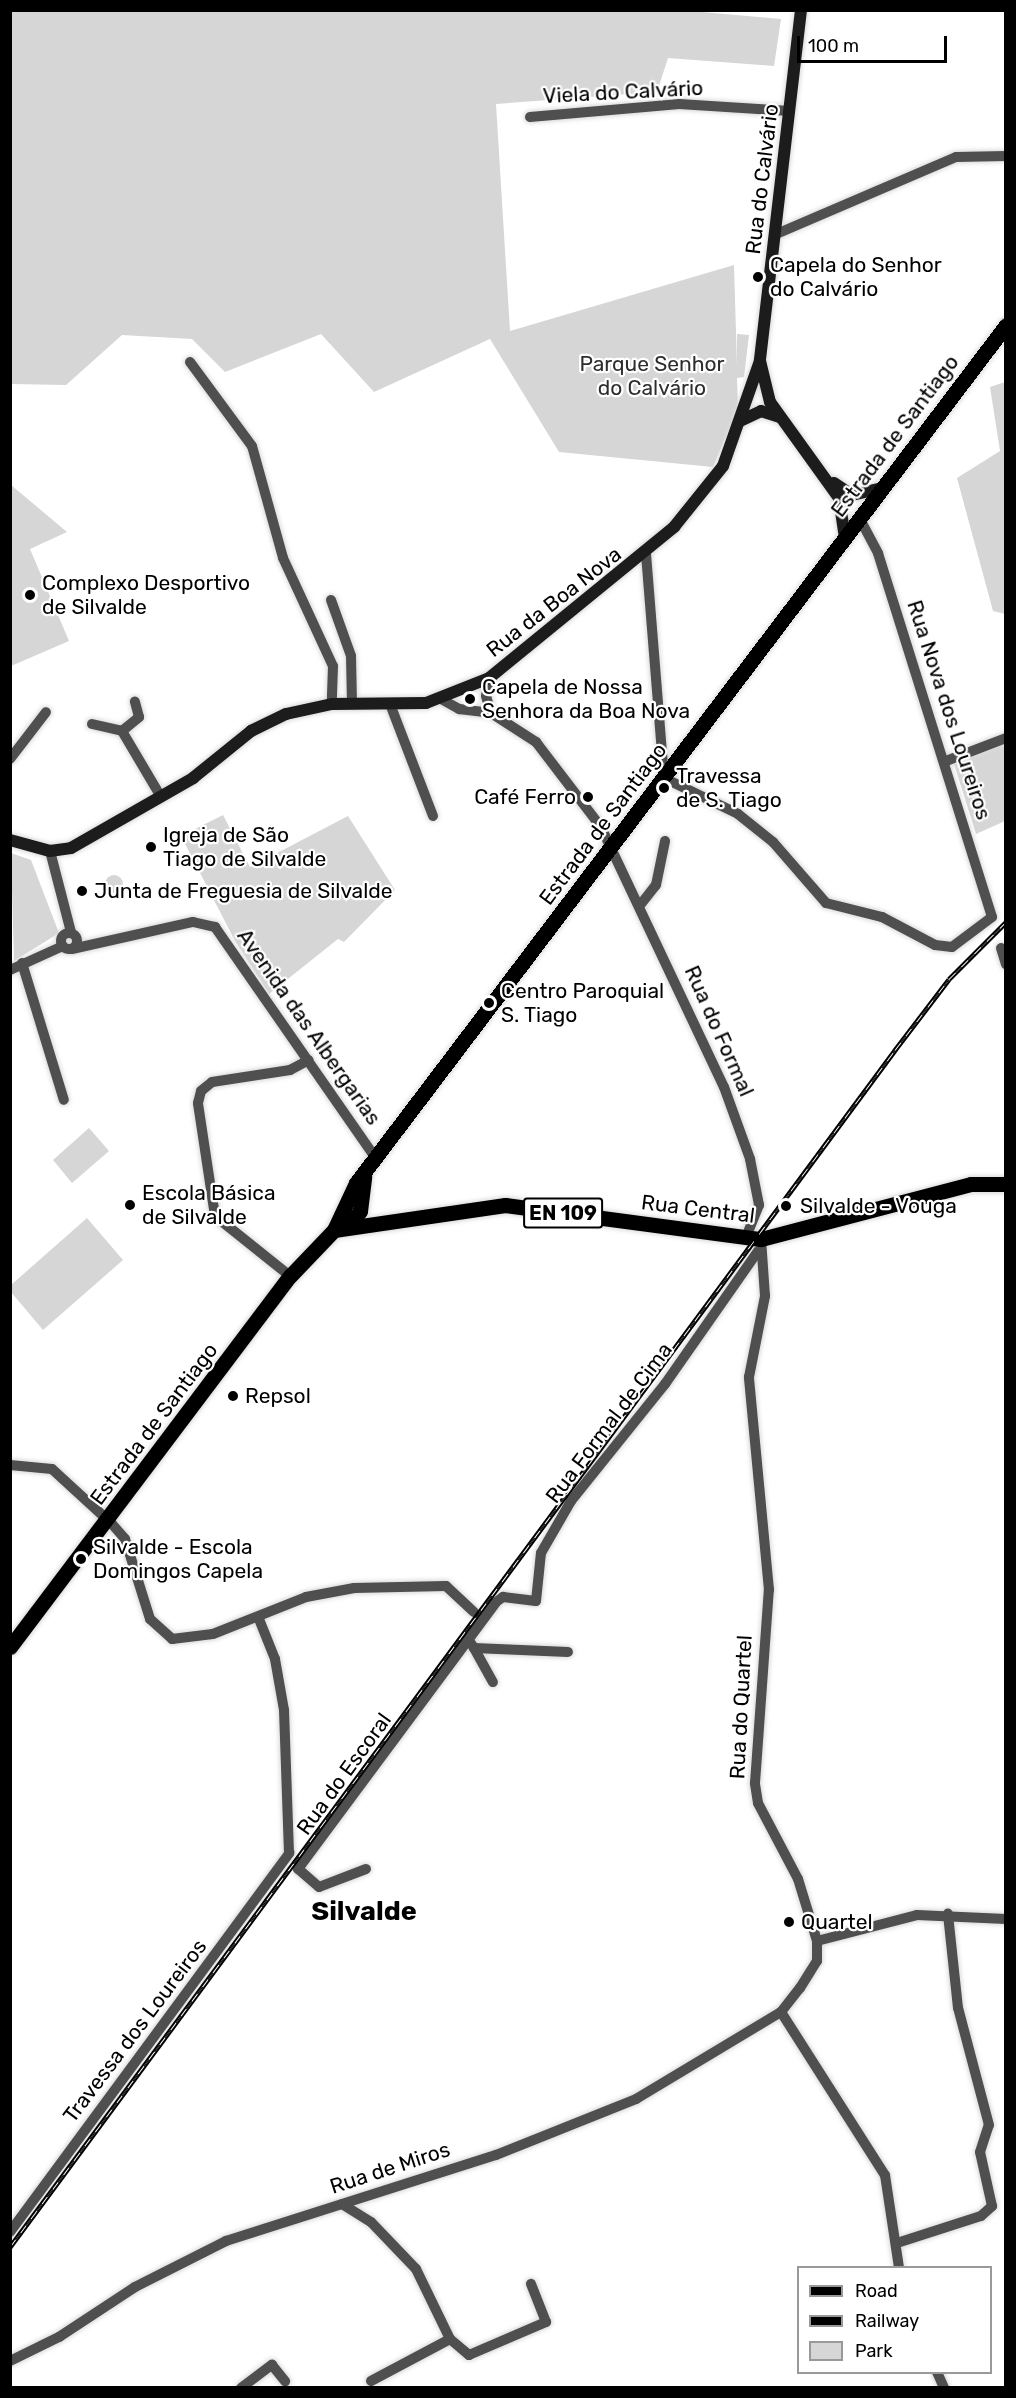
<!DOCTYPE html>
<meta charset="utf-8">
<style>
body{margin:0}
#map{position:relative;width:1016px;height:2398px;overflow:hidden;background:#fff;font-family:Rubik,sans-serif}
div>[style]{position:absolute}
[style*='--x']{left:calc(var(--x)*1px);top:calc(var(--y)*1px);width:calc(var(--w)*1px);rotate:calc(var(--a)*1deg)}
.green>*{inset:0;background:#d6d6d6}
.round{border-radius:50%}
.roads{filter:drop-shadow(0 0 2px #dbdbdb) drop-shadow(0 0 2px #dbdbdb)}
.street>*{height:10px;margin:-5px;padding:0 5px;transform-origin:5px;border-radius:5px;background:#4f4f4f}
.street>.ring{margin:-5px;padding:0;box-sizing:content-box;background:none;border:10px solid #4f4f4f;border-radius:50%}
.secondary>*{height:12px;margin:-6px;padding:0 6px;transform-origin:6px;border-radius:6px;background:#1c1c1c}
.primary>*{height:15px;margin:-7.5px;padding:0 7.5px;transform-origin:7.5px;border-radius:7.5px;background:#000}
.rail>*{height:5px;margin-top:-2.5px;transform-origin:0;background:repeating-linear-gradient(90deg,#fff 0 9px,#000 0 18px);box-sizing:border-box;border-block:2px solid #000}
.dots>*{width:16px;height:16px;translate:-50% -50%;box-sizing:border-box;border:3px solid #fff;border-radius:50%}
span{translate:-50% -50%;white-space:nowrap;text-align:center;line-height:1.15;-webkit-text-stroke:4.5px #fff;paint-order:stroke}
.shield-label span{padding:2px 4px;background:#fff;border:2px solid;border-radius:4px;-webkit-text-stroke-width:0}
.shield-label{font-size:20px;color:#000;font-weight:700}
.street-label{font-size:21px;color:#000}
.poi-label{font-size:21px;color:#000}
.left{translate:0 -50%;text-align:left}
.right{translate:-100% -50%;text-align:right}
.park-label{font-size:21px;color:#2d2d2d}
.district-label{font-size:27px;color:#000;font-weight:700}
.frame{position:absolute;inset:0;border:12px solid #000;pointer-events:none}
.legend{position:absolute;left:797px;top:2266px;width:195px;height:108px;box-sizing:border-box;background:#fff;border:2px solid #999;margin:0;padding:8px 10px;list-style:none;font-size:18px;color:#000}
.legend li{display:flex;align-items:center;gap:12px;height:30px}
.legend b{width:30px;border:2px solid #999}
.scale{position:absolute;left:797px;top:36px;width:150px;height:27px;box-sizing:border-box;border:3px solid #000;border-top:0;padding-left:8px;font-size:18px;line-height:21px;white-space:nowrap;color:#000;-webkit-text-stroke:4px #fff;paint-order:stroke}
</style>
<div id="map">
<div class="green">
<i style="clip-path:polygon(680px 10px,781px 19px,774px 66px,668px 58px,657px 92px,496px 104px,510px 331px,734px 265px,737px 366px,737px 334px,749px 335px,744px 377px,737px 378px,738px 408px,713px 467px,559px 452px,490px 339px,374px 392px,321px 334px,225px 372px,192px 339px,122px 335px,66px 385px,11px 384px,11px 11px)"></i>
<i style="clip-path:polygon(1005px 382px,1006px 382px,1005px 614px,993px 611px,957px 478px,1000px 451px,990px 387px)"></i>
<i style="clip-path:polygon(11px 485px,67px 532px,30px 549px,69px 641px,11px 666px)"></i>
<i style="clip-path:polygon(1005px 742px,1005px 821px,976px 834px,954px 764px)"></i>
<i style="clip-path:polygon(223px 815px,250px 867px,348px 816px,395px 890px,344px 942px,338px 939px,269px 994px,235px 941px,181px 836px)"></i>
<i style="clip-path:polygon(11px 853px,31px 860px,59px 933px,14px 961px)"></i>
<i class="round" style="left:105px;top:875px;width:18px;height:18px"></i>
<i style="clip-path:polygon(89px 1128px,109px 1151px,72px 1183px,53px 1160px)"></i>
<i style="clip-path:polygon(87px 1218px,123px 1260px,43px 1330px,11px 1292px,11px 1285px)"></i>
</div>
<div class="roads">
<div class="street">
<i style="--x:530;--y:117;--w:150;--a:-5"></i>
<i style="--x:679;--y:104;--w:111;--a:3.6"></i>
<i style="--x:774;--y:235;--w:198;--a:-23.2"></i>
<i style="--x:956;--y:157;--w:50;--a:-1.1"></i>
<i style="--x:190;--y:362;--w:104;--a:53.6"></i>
<i style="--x:252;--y:446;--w:116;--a:74.5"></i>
<i style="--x:283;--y:558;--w:119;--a:65.2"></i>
<i style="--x:333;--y:666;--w:38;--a:92"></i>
<i style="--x:646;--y:554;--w:225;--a:85.4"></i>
<i style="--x:664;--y:778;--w:82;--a:25.9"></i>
<i style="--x:738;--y:814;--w:45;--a:38.7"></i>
<i style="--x:773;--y:842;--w:81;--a:49"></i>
<i style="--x:826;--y:903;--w:58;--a:14"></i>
<i style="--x:882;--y:917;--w:60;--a:27.8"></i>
<i style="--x:935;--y:945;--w:17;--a:7"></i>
<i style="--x:952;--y:947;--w:50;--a:-36.9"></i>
<i style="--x:992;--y:917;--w:381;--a:-107.4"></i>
<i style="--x:878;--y:553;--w:40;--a:-118"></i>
<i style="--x:331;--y:600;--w:59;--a:70.3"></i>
<i style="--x:351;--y:656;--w:48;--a:88.8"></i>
<i style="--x:489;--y:678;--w:18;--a:99"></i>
<i style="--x:486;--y:696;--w:18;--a:74"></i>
<i style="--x:441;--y:699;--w:21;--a:29"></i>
<i style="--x:459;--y:709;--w:32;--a:7"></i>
<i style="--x:491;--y:713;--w:54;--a:32.8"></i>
<i style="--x:536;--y:742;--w:107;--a:52.6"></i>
<i style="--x:601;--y:827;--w:288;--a:64.7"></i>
<i style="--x:724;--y:1087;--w:77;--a:70.1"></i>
<i style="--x:750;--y:1159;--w:47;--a:78.9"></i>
<i style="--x:759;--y:1205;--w:35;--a:112"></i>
<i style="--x:390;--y:704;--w:120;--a:69"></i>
<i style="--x:92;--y:724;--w:31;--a:13"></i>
<i style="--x:122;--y:731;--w:77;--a:59.4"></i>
<i style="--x:122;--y:731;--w:22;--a:-39"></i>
<i style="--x:139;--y:717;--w:16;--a:-105"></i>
<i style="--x:10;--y:759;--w:59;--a:-52.5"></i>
<i style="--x:946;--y:761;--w:64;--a:-21"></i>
<i style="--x:50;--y:851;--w:84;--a:75.5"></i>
<i style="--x:641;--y:904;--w:24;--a:-52"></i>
<i style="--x:656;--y:885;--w:45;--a:-78.4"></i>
<i class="ring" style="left:61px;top:933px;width:6px;height:6px"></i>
<i style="--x:1001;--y:948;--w:17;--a:73"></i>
<i style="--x:72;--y:949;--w:124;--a:-12.6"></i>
<i style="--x:193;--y:922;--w:23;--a:13"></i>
<i style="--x:215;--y:927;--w:282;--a:55.2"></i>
<i style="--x:22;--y:963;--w:143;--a:73"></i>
<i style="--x:10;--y:970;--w:58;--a:-24.4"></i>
<i style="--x:290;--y:1276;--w:96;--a:-141.3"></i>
<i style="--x:215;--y:1216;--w:114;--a:-98.6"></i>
<i style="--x:198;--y:1103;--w:12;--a:-76"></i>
<i style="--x:201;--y:1091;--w:14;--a:-39"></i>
<i style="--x:212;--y:1082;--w:79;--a:-8.7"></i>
<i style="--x:290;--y:1070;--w:21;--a:-28"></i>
<i style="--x:10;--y:1465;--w:42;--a:5.4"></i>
<i style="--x:52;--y:1469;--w:81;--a:42.5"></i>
<i style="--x:112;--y:1524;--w:20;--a:49"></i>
<i style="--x:125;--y:1539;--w:84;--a:72.6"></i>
<i style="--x:150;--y:1619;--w:30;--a:42"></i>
<i style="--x:172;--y:1639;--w:41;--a:-7"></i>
<i style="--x:213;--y:1634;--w:100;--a:-21.7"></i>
<i style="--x:306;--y:1597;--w:49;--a:-10.6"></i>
<i style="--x:354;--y:1588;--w:92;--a:-1.2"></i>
<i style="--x:446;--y:1586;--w:38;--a:43"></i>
<i style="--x:468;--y:1639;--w:11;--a:56"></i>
<i style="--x:474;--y:1648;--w:94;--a:2.4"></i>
<i style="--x:474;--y:1648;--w:39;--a:61"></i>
<i style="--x:366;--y:1869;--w:50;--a:159"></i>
<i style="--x:319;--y:1887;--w:28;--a:-139"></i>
<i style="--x:298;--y:1869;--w:332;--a:-53.4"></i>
<i style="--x:496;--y:1602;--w:9;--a:-36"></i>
<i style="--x:503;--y:1597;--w:33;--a:7"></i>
<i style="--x:536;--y:1601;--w:48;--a:-84.1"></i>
<i style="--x:541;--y:1553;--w:60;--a:-60"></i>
<i style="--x:571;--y:1501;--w:150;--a:-51.2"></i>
<i style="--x:665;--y:1384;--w:162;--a:-55"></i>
<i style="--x:817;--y:1941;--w:103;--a:-14.6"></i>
<i style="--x:917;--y:1915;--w:89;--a:2.6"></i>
<i style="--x:781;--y:2012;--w:193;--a:57.5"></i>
<i style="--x:885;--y:2175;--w:94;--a:81.4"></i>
<i style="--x:342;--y:2204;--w:34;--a:32"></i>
<i style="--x:371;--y:2222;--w:65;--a:46.2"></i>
<i style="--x:416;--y:2269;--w:78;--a:64.1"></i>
<i style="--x:450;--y:2339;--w:25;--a:40"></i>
<i style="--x:469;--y:2355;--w:84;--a:-23.2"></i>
<i style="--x:546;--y:2322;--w:41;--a:-111.5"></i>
<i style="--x:10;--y:2232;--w:471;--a:-53.6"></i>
<i style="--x:289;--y:1853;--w:143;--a:-92"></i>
<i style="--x:284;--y:1710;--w:52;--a:-100"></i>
<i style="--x:275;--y:1659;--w:43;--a:-111.8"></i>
<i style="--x:897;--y:2243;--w:88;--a:-17.8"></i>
<i style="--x:981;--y:2216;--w:15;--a:-42"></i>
<i style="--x:992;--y:2206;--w:55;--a:-102.5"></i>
<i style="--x:980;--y:2152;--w:28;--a:-72"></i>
<i style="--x:989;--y:2125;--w:121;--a:-104.8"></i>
<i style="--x:958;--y:2008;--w:95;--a:-96.1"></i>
<i style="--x:10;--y:2361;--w:55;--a:-26.1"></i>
<i style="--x:59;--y:2337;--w:91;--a:-33.3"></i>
<i style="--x:135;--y:2287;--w:102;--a:-26.8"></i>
<i style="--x:226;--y:2241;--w:283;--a:-17.7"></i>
<i style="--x:496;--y:2155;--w:151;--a:-21.8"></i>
<i style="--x:636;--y:2099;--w:169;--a:-31"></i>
<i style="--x:781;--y:2012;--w:31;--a:-52"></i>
<i style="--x:800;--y:1988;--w:32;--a:-58"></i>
<i style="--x:817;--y:1961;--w:20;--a:-90"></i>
<i style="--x:817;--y:1941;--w:65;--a:-107"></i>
<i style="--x:798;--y:1879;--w:86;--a:-117.8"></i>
<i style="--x:758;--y:1803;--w:20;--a:-99"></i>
<i style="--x:755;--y:1783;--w:194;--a:-85.9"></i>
<i style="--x:769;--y:1590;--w:214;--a:-95.4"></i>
<i style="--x:749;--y:1377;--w:83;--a:-78.8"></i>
<i style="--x:765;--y:1296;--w:57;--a:-94"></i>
<i style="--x:937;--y:2372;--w:17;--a:66"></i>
<i style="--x:371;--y:2381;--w:89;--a:-28"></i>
<i style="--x:241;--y:2388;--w:39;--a:-37"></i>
<i style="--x:272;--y:2365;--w:21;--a:51"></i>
</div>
<div class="secondary">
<i style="--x:801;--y:10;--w:353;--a:96.7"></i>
<i style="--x:760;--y:361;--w:42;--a:76.3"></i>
<i style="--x:770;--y:402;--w:118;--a:54.3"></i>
<i style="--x:839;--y:498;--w:40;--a:81.5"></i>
<i style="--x:742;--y:420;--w:21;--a:-25"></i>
<i style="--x:761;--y:411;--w:19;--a:18"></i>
<i style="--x:834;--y:483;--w:22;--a:34"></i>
<i style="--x:852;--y:495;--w:31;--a:-13"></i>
<i style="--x:10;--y:840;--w:41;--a:15.4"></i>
<i style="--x:50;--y:851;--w:21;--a:-8"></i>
<i style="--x:71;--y:848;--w:141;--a:-29.8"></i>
<i style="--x:193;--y:778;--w:75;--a:-39"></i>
<i style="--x:251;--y:731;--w:39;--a:-26"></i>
<i style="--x:286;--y:714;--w:47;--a:-12.3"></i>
<i style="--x:332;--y:704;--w:94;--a:-0.6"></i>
<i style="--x:426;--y:703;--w:68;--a:-21.6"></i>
<i style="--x:489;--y:678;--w:239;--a:-39.2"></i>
<i style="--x:674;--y:527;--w:78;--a:-51.2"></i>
<i style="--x:723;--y:466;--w:111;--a:-70.6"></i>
</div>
<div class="primary">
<i style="--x:348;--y:1227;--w:20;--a:-53"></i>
<i style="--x:360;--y:1211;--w:35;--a:-83"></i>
<i style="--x:334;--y:1230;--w:52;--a:-64.9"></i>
<i style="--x:356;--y:1183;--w:1076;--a:-52.85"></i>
<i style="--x:10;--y:1647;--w:465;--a:-53"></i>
<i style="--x:290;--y:1276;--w:64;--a:-46.3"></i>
<i style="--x:334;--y:1230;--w:173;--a:-8.3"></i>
<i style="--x:505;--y:1205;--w:258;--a:7.6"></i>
<i style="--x:761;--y:1239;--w:217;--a:-14.7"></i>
<i style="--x:971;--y:1184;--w:35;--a:0"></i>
</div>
</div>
<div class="rail">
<i style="--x:10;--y:2247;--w:1489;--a:-53.52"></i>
<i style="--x:895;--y:1050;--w:89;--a:-52.7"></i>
<i style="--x:949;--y:979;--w:81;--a:-45"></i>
</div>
<div class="dots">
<i style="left:758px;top:277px;background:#000"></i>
<i style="left:30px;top:595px;background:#000"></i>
<i style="left:470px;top:699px;background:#000"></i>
<i style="left:664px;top:788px;background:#000"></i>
<i style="left:588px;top:797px;background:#000"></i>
<i style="left:151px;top:847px;background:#000"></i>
<i style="left:82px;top:891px;background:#000"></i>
<i style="left:489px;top:1003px;background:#000"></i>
<i style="left:130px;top:1205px;background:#000"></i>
<i style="left:786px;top:1206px;background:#000"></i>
<i style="left:233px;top:1396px;background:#000"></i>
<i style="left:81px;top:1559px;background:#000"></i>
<i style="left:789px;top:1922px;background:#000"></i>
</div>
<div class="shield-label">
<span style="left:563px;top:1213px">EN 109</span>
</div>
<div class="street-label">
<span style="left:623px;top:92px;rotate:-3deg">Viela do Calvário</span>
<span style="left:762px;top:179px;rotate:-83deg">Rua do Calvário</span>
<span style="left:895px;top:436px;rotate:-53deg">Estrada de Santiago</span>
<span style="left:554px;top:602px;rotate:-38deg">Rua da Boa Nova</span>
<span style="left:949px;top:710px;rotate:72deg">Rua Nova dos Loureiros</span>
<span style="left:603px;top:824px;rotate:-53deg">Estrada de Santiago</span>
<span style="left:309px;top:1027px;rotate:55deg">Avenida das Albergarias</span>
<span style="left:719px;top:1031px;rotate:66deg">Rua do Formal</span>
<span style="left:698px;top:1209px;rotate:7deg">Rua Central</span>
<span style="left:609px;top:1423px;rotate:-53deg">Rua Formal de Cima</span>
<span style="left:154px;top:1424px;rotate:-53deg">Estrada de Santiago</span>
<span style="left:741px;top:1707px;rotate:-87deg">Rua do Quartel</span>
<span style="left:344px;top:1774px;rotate:-54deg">Rua do Escoral</span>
<span style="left:135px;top:2031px;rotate:-53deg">Travessa dos Loureiros</span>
<span style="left:390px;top:2168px;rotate:-18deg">Rua de Miros</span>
</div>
<div class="poi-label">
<span class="left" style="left:770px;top:277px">Capela do Senhor<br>do Calvário</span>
<span class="left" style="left:42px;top:595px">Complexo Desportivo<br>de Silvalde</span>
<span class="left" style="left:482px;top:699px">Capela de Nossa<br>Senhora da Boa Nova</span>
<span class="left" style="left:676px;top:788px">Travessa<br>de S. Tiago</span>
<span class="right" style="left:576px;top:797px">Café Ferro</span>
<span class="left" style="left:163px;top:847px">Igreja de São<br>Tiago de Silvalde</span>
<span class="left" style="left:94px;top:891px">Junta de Freguesia de Silvalde</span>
<span class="left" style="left:501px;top:1003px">Centro Paroquial<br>S. Tiago</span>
<span class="left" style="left:142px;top:1205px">Escola Básica<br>de Silvalde</span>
<span class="left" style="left:800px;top:1206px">Silvalde - Vouga</span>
<span class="left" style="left:245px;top:1396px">Repsol</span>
<span class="left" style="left:93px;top:1559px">Silvalde - Escola<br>Domingos Capela</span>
<span class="left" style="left:801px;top:1922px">Quartel</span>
</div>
<div class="park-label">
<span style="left:652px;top:376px">Parque Senhor<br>do Calvário</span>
</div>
<div class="district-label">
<span style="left:364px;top:1912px">Silvalde</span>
</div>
<div class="frame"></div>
<ul class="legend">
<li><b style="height:8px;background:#000"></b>Road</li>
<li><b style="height:8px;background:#000"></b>Railway</li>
<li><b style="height:16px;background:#d6d6d6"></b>Park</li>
</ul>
<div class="scale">100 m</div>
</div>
